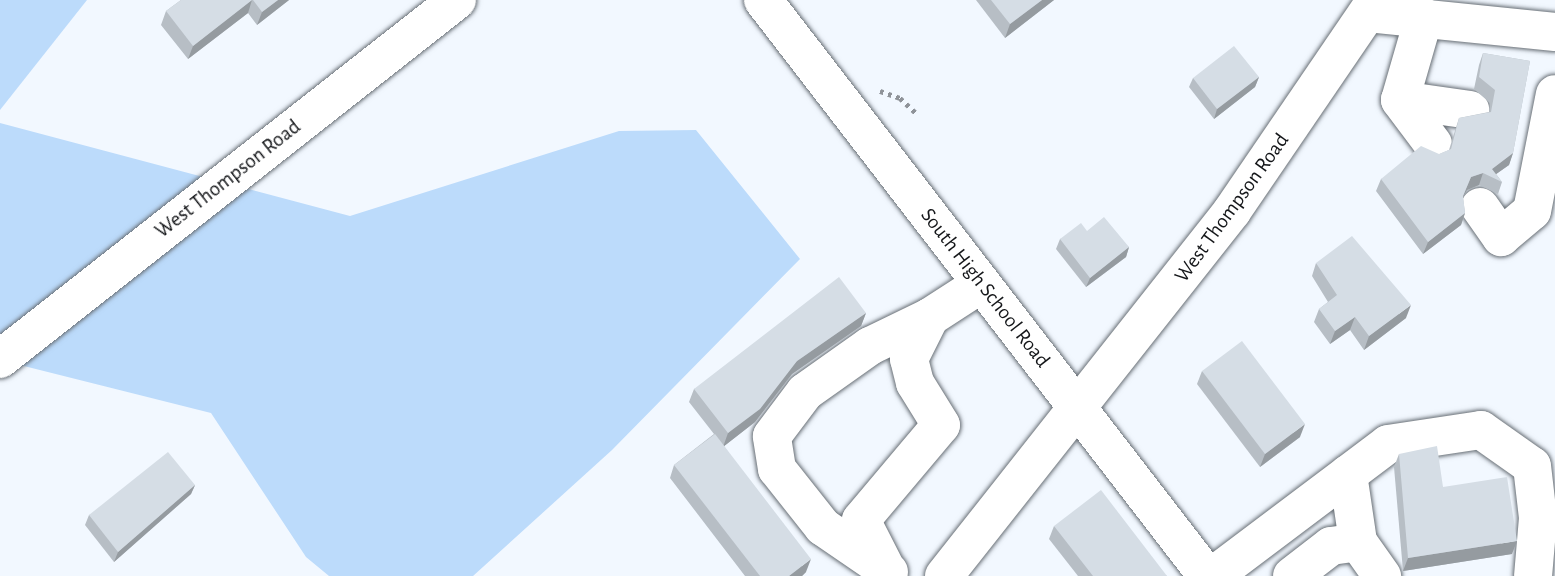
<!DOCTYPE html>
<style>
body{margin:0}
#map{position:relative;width:1555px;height:576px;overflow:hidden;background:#f2f8ff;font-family:"Alegreya Sans",sans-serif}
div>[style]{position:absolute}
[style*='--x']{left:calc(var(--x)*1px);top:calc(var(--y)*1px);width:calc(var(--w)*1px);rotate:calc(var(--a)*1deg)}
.green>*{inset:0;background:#bcdbfb}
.path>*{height:4.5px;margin-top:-2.25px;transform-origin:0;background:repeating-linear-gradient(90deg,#8f9399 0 3.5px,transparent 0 8.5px)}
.roads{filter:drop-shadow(0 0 2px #686f76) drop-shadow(0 0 2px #686f76)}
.minor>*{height:38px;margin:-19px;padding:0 19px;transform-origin:19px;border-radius:19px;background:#fff}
.major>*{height:38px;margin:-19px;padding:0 19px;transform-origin:19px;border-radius:19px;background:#fff}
.wall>*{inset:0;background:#b7bec5}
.shaded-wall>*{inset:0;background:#959ba0}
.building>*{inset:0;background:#d5dde5}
span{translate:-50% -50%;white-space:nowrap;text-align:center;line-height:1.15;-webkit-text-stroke:5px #fff;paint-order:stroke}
.street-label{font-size:21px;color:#141619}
</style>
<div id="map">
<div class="green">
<i style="clip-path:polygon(0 0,87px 0,0 110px)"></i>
<i style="clip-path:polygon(0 123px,350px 216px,619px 131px,696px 130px,800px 259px,612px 450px,473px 576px,329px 576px,306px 557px,211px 413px,0 360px)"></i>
</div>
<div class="path">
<i style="--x:880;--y:91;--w:21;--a:19"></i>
<i style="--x:900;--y:98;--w:23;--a:43"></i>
</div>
<div class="roads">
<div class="minor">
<i style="--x:1368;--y:13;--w:188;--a:5.8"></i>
<i style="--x:1424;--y:17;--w:86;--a:106.1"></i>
<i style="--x:1400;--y:100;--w:55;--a:53.1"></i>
<i style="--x:1400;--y:100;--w:71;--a:8.1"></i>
<i style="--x:1480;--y:207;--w:37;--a:55"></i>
<i style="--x:1501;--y:237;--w:40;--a:-40"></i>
<i style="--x:1532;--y:211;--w:119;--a:-78.9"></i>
<i style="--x:1348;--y:474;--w:69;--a:81.6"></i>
<i style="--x:1358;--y:542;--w:42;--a:54.8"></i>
<i style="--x:886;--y:569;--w:55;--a:-117"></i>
<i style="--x:861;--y:520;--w:124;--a:-49.9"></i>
<i style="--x:941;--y:425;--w:49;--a:-121.8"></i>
<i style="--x:915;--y:383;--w:25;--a:-104"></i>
<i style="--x:909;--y:359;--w:47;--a:-63.4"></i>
<i style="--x:930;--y:317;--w:61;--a:-32.9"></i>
<i style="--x:889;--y:572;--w:80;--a:-145.7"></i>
<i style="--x:823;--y:527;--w:74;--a:-128.4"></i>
<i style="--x:777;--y:469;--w:33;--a:-99"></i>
<i style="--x:772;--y:436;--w:55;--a:-53.1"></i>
<i style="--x:805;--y:392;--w:80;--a:-35.3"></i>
<i style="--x:870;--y:346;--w:67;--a:-25.8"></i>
<i style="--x:944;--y:576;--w:465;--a:-51.7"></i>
<i style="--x:1232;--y:211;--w:255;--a:-55.7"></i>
<i style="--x:1213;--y:576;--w:219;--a:-37"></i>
<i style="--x:1388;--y:444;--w:94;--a:-8.6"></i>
<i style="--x:1481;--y:430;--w:62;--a:35.2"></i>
<i style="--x:1532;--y:466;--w:52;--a:83.4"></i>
<i style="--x:1538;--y:518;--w:58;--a:94.9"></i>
<i style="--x:1292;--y:576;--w:49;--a:-37.6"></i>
<i style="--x:1331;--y:546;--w:27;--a:-8"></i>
</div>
<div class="major">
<i style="--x:763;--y:0;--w:727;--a:52.37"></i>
<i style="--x:0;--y:359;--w:581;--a:-38.15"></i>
</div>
</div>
<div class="wall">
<i style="clip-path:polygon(181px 0,289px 0,257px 25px,248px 13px,188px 59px,161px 25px,166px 11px)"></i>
<i style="clip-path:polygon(976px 0,1054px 0,1005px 38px)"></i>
<i style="clip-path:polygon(1483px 53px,1530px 61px,1513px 153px,1509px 165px,1496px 174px,1502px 182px,1498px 194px,1479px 185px,1467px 190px,1463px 198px,1465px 213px,1461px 225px,1423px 254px,1376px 191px,1381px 179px,1449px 150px,1459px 118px,1489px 112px,1490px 103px,1474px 89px,1479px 65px)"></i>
<i style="clip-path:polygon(1259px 77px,1255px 87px,1214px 119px,1189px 87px,1193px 78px)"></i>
<i style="clip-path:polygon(1087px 231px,1129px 247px,1126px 257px,1086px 287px,1056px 249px,1060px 239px)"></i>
<i style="clip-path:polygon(1316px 263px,1406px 318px,1364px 350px,1350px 330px,1330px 344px,1314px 322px,1319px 309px,1328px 302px,1312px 276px)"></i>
<i style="clip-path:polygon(866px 313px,861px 326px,792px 374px,755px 422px,724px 446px,806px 572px,802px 576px,745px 576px,670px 478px,674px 465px,714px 434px,689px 402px,694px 389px)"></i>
<i style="clip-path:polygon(1202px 371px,1300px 437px,1260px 467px,1197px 384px)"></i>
<i style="clip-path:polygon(1399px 454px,1443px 487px,1512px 554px,1403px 571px,1394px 467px)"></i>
<i style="clip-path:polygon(195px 485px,191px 494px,114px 562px,85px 525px,89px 515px)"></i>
<i style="clip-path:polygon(1054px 526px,1167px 576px,1078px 576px,1049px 539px)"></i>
</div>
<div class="shaded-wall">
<i style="clip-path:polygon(252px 0,248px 13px,188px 59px,193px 46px)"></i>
<i style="clip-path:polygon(278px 0,289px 0,257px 25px,262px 12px)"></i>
<i style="clip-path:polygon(1042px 0,1054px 0,1005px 38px,1010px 24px)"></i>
<i style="clip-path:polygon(1259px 77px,1255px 87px,1214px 119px,1217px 109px)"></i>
<i style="clip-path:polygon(1513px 153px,1509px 165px,1492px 177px,1492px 169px)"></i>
<i style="clip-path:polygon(1483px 173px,1479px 185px,1467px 190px,1458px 208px,1471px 177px)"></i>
<i style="clip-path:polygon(1465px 213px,1461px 225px,1423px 254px,1428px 242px)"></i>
<i style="clip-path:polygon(1129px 247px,1126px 257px,1086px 287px,1090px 278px)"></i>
<i style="clip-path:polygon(1411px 305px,1406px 318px,1364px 350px,1369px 336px)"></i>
<i style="clip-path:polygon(866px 313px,861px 326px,792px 374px,755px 422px,723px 447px,728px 433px,797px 361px)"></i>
<i style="clip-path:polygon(1355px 317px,1350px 330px,1330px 344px,1335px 331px)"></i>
<i style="clip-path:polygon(1305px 424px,1300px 437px,1260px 467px,1265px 454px)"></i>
<i style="clip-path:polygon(195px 485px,191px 494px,114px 562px,118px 552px)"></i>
<i style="clip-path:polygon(1517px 541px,1512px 554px,1403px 571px,1408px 558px)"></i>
<i style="clip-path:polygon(811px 559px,806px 572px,802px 576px,789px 576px)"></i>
</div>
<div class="building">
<i style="clip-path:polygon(181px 0,252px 0,193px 46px,166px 11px)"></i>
<i style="clip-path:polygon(253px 0,278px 0,262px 12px)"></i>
<i style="clip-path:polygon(991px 0,1042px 0,1010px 24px)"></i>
<i style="clip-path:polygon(1234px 46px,1259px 77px,1217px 109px,1193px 78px)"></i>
<i style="clip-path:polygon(1483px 53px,1530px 61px,1513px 153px,1492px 169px,1502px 182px,1483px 173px,1471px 177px,1463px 196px,1465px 213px,1428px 242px,1381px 179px,1421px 146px,1439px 154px,1451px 149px,1459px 118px,1491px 112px,1495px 90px,1479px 77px)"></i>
<i style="clip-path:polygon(1104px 217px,1129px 247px,1090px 278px,1060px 239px,1081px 223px,1087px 231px)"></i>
<i style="clip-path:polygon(1352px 236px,1411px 305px,1369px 336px,1355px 317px,1335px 331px,1319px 309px,1337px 295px,1316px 263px)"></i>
<i style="clip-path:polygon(839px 277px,866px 313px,797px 361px,760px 409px,728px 433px,694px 389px)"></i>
<i style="clip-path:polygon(1242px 341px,1305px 424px,1265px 454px,1202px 371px)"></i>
<i style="clip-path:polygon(715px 434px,811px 559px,789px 576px,760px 576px,674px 465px)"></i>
<i style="clip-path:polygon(1437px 446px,1443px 487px,1507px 477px,1517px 541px,1408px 558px,1399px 454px)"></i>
<i style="clip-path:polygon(168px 452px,195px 485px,118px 552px,89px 515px)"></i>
<i style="clip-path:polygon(1101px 490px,1167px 576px,1093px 576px,1054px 526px)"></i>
</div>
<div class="street-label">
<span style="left:228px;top:179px;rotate:-38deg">West Thompson Road</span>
<span style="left:1232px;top:208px;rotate:-54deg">West Thompson Road</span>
<span style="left:985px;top:288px;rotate:52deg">South High School Road</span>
</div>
</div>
